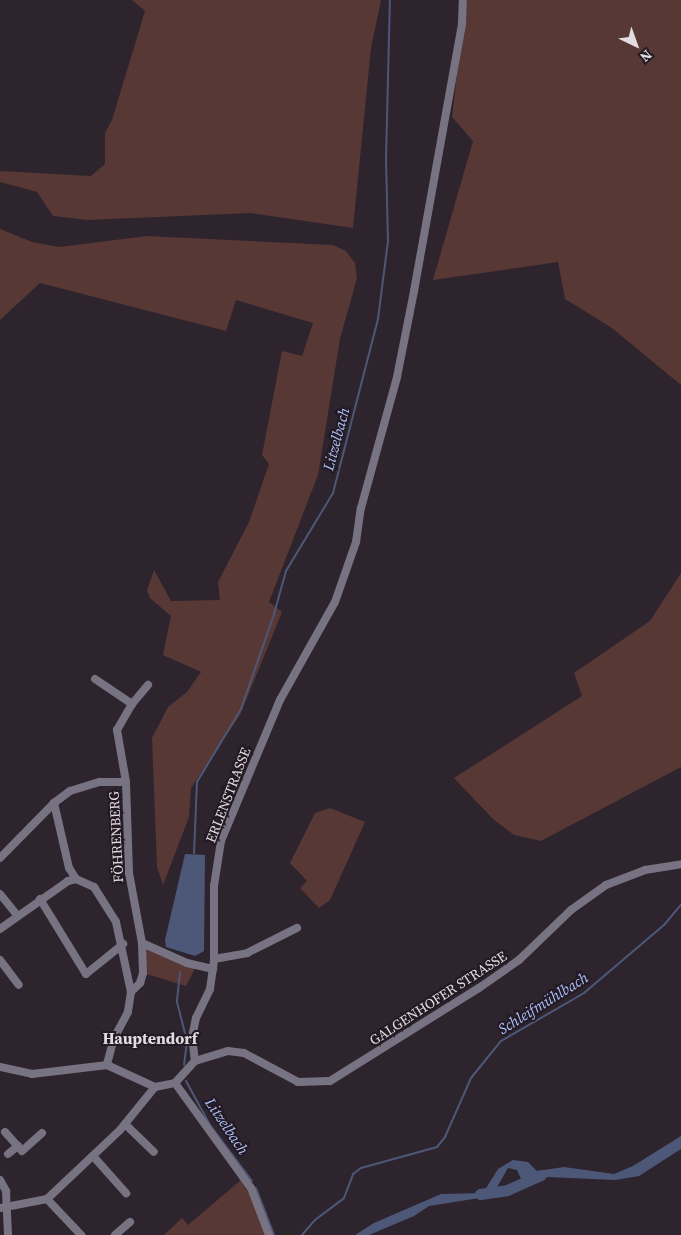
<!DOCTYPE html>
<meta charset="utf-8">
<style>
body{margin:0}
#map{position:relative;width:681px;height:1235px;overflow:hidden;background:#2d242d;font-family:"Source Serif 4",serif}
div>[style]{position:absolute}
[style*='--x']{left:calc(var(--x)*1px);top:calc(var(--y)*1px);width:calc(var(--w)*1px);rotate:calc(var(--a)*1deg)}
.green>*{inset:0;background:#583835}
.water>*{inset:0;background:#4d5879}
.stream>*{height:2px;margin:-1px;padding:0 1px;transform-origin:1px;border-radius:1px;background:#4d5879}
.river>*{height:11px;margin:-5.5px;padding:0 5.5px;transform-origin:5.5px;border-radius:5.5px;background:#4d5879}
.minor>*{height:8px;margin:-4px;padding:0 4px;transform-origin:4px;border-radius:4px;background:#777383}
span{translate:-50% -50%;white-space:nowrap;text-align:center;line-height:1.15;-webkit-text-stroke:4px #231a23;paint-order:stroke}
.street-label{font-size:14px;color:#e2dce2}
.water-label{font-size:15px;color:#adc2fc;font-style:italic}
.quarter-label{font-size:16px;color:#e2dce2;font-weight:700}
.north{position:absolute;left:611px;top:20px;width:50px;height:50px;-webkit-text-stroke:4px #231a23;paint-order:stroke;rotate:138deg;font-size:14px;font-weight:700;line-height:20px;text-align:center;color:#e2dce2}
.north::after{content:'';display:block;margin:auto;width:18px;height:22px;background:#e2dce2;clip-path:polygon(50% 0,100% 100%,50% 72%,0 100%)}
</style>
<div id="map">
<div class="green">
<i style="clip-path:polygon(132px 0,381px 0,371px 48px,353px 228px,251px 213px,88px 220px,53px 216px,37px 192px,0 182px,0 171px,91px 176px,105px 164px,105px 133px,112px 120px,145px 11px)"></i>
<i style="clip-path:polygon(466px 0,681px 0,681px 385px,612px 328px,565px 299px,558px 262px,433px 280px,473px 141px,452px 117px)"></i>
<i style="clip-path:polygon(0 229px,32px 242px,59px 247px,147px 236px,333px 245px,346px 251px,355px 263px,357px 278px,340px 339px,318px 475px,269px 602px,282px 612px,240px 715px,191px 788px,189px 817px,163px 885px,157px 867px,152px 738px,168px 707px,187px 692px,201px 672px,163px 655px,171px 616px,150px 598px,147px 590px,154px 570px,171px 601px,220px 600px,218px 582px,249px 522px,269px 464px,262px 455px,282px 351px,302px 356px,313px 323px,236px 300px,226px 331px,40px 283px,0 320px)"></i>
<i style="clip-path:polygon(681px 573px,681px 767px,541px 841px,514px 835px,492px 818px,454px 778px,582px 696px,574px 673px,650px 621px)"></i>
<i style="clip-path:polygon(330px 808px,365px 822px,330px 900px,319px 908px,300px 888px,307px 881px,290px 863px,315px 813px)"></i>
<i style="clip-path:polygon(142px 943px,195px 968px,186px 986px,143px 973px)"></i>
<i style="clip-path:polygon(241px 1180px,256px 1206px,266px 1235px,164px 1235px,182px 1218px,188px 1225px)"></i>
</div>
<div class="water">
<i style="clip-path:polygon(185px 854px,205px 855px,204px 951px,195px 956px,166px 947px,165px 940px)"></i>
<i style="clip-path:polygon(681px 1136px,681px 1149px,639px 1176px,615px 1180px,548px 1177px,531px 1181px,522px 1181px,517px 1170px,508px 1168px,492px 1196px,429px 1206px,414px 1216px,369px 1235px,355px 1235px,374px 1223px,441px 1194px,483px 1193px,498px 1169px,513px 1160px,528px 1162px,537px 1171px,564px 1167px,614px 1174px,633px 1166px)"></i>
</div>
<div class="stream">
<i style="--x:194;--y:853;--w:71;--a:-87.6"></i>
<i style="--x:197;--y:782;--w:85;--a:-58.9"></i>
<i style="--x:241;--y:709;--w:101;--a:-70.8"></i>
<i style="--x:274;--y:614;--w:45;--a:-74.4"></i>
<i style="--x:286;--y:571;--w:91;--a:-58.9"></i>
<i style="--x:333;--y:493;--w:180;--a:-75.5"></i>
<i style="--x:378;--y:319;--w:79;--a:-82.7"></i>
<i style="--x:388;--y:241;--w:81;--a:-91.4"></i>
<i style="--x:386;--y:160;--w:160;--a:-88.6"></i>
<i style="--x:180;--y:972;--w:30;--a:96"></i>
<i style="--x:177;--y:1002;--w:40;--a:75.6"></i>
<i style="--x:187;--y:1041;--w:24;--a:97"></i>
<i style="--x:186;--y:1081;--w:50;--a:61.4"></i>
<i style="--x:210;--y:1125;--w:70;--a:53.1"></i>
<i style="--x:256;--y:1188;--w:50;--a:69"></i>
<i style="--x:302;--y:1235;--w:20;--a:-49"></i>
<i style="--x:315;--y:1220;--w:36;--a:-37"></i>
<i style="--x:344;--y:1198;--w:26;--a:-69"></i>
<i style="--x:353;--y:1174;--w:10;--a:-37"></i>
<i style="--x:361;--y:1168;--w:79;--a:-15.4"></i>
<i style="--x:437;--y:1147;--w:13;--a:-51"></i>
<i style="--x:445;--y:1137;--w:64;--a:-66.2"></i>
<i style="--x:471;--y:1078;--w:48;--a:-51"></i>
<i style="--x:501;--y:1041;--w:96;--a:-30"></i>
<i style="--x:584;--y:993;--w:105;--a:-40.4"></i>
<i style="--x:664;--y:925;--w:26;--a:-50"></i>
</div>
<div class="river">
<i style="--x:480;--y:1194;--w:27;--a:-8"></i>
<i style="--x:507;--y:1190;--w:37;--a:-24"></i>
</div>
<div class="minor">
<i style="--x:95;--y:679;--w:45;--a:34"></i>
<i style="--x:0;--y:858;--w:77;--a:-45.5"></i>
<i style="--x:76;--y:879;--w:13;--a:-122"></i>
<i style="--x:69;--y:868;--w:67;--a:-103"></i>
<i style="--x:54;--y:803;--w:20;--a:-37"></i>
<i style="--x:70;--y:791;--w:31;--a:-17"></i>
<i style="--x:100;--y:782;--w:26;--a:0"></i>
<i style="--x:0;--y:894;--w:28;--a:51"></i>
<i style="--x:40;--y:899;--w:88;--a:58.5"></i>
<i style="--x:86;--y:974;--w:48;--a:-39"></i>
<i style="--x:0;--y:929;--w:83;--a:-35.2"></i>
<i style="--x:68;--y:881;--w:8;--a:-14"></i>
<i style="--x:76;--y:879;--w:20;--a:24"></i>
<i style="--x:94;--y:887;--w:41;--a:57.8"></i>
<i style="--x:116;--y:922;--w:72;--a:77.9"></i>
<i style="--x:131;--y:992;--w:20;--a:99"></i>
<i style="--x:128;--y:1012;--w:30;--a:118"></i>
<i style="--x:114;--y:1038;--w:28;--a:105"></i>
<i style="--x:142;--y:943;--w:49;--a:24"></i>
<i style="--x:187;--y:963;--w:27;--a:13"></i>
<i style="--x:214;--y:959;--w:34;--a:-10"></i>
<i style="--x:247;--y:953;--w:56;--a:-26.6"></i>
<i style="--x:0;--y:960;--w:31;--a:53"></i>
<i style="--x:131;--y:992;--w:13;--a:-45"></i>
<i style="--x:140;--y:983;--w:10;--a:-73"></i>
<i style="--x:143;--y:973;--w:30;--a:-92"></i>
<i style="--x:142;--y:943;--w:71;--a:-100.5"></i>
<i style="--x:129;--y:873;--w:91;--a:-91.9"></i>
<i style="--x:126;--y:782;--w:53;--a:-99.8"></i>
<i style="--x:117;--y:730;--w:30;--a:-60"></i>
<i style="--x:132;--y:704;--w:25;--a:-50"></i>
<i style="--x:195;--y:1061;--w:23;--a:-97"></i>
<i style="--x:192;--y:1038;--w:20;--a:-79"></i>
<i style="--x:196;--y:1018;--w:32;--a:-64"></i>
<i style="--x:210;--y:989;--w:30;--a:-82"></i>
<i style="--x:214;--y:959;--w:73;--a:-90"></i>
<i style="--x:214;--y:886;--w:46;--a:-81.2"></i>
<i style="--x:221;--y:841;--w:153;--a:-67.3"></i>
<i style="--x:280;--y:700;--w:112;--a:-60.7"></i>
<i style="--x:335;--y:602;--w:64;--a:-70.7"></i>
<i style="--x:356;--y:542;--w:34;--a:-82"></i>
<i style="--x:361;--y:508;--w:136;--a:-74.6"></i>
<i style="--x:397;--y:377;--w:88;--a:-78.8"></i>
<i style="--x:414;--y:291;--w:272;--a:-79.8"></i>
<i style="--x:462;--y:23;--w:23;--a:-88"></i>
<i style="--x:0;--y:1067;--w:33;--a:12"></i>
<i style="--x:32;--y:1074;--w:76;--a:-6.8"></i>
<i style="--x:107;--y:1065;--w:53;--a:24.6"></i>
<i style="--x:155;--y:1087;--w:20;--a:-11"></i>
<i style="--x:175;--y:1083;--w:30;--a:-48"></i>
<i style="--x:195;--y:1061;--w:34;--a:-17"></i>
<i style="--x:228;--y:1051;--w:16;--a:7"></i>
<i style="--x:244;--y:1053;--w:61;--a:28.2"></i>
<i style="--x:298;--y:1082;--w:32;--a:-2"></i>
<i style="--x:330;--y:1081;--w:176;--a:-32"></i>
<i style="--x:479;--y:988;--w:49;--a:-35"></i>
<i style="--x:519;--y:960;--w:72;--a:-43.9"></i>
<i style="--x:571;--y:910;--w:43;--a:-35.5"></i>
<i style="--x:606;--y:885;--w:42;--a:-21"></i>
<i style="--x:645;--y:870;--w:36;--a:-9"></i>
<i style="--x:175;--y:1083;--w:130;--a:54.1"></i>
<i style="--x:251;--y:1188;--w:50;--a:69"></i>
<i style="--x:125;--y:1124;--w:40;--a:44"></i>
<i style="--x:5;--y:1132;--w:25;--a:48"></i>
<i style="--x:22;--y:1151;--w:27;--a:-42"></i>
<i style="--x:8;--y:1154;--w:13;--a:-39"></i>
<i style="--x:93;--y:1156;--w:50;--a:48.3"></i>
<i style="--x:0;--y:1180;--w:13;--a:61"></i>
<i style="--x:6;--y:1191;--w:44;--a:87.4"></i>
<i style="--x:47;--y:1199;--w:50;--a:46.6"></i>
<i style="--x:0;--y:1208;--w:48;--a:-10.8"></i>
<i style="--x:47;--y:1199;--w:100;--a:-43.4"></i>
<i style="--x:120;--y:1130;--w:55;--a:-50.9"></i>
<i style="--x:115;--y:1235;--w:20;--a:-41"></i>
</div>
<div class="street-label">
<span style="left:228px;top:795px;rotate:-69deg">ERLENSTRASSE</span>
<span style="left:116px;top:837px;rotate:-93deg">FÖHRENBERG</span>
<span style="left:438px;top:998px;rotate:-33deg">GALGENHOFER STRASSE</span>
</div>
<div class="water-label">
<span style="left:336px;top:439px;rotate:-75deg">Litzelbach</span>
<span style="left:543px;top:1003px;rotate:-32deg">Schleifmühlbach</span>
<span style="left:227px;top:1126px;rotate:56deg">Litzelbach</span>
</div>
<div class="quarter-label">
<span style="left:150px;top:1038px">Hauptendorf</span>
</div>
<div class="north">N</div>
</div>
